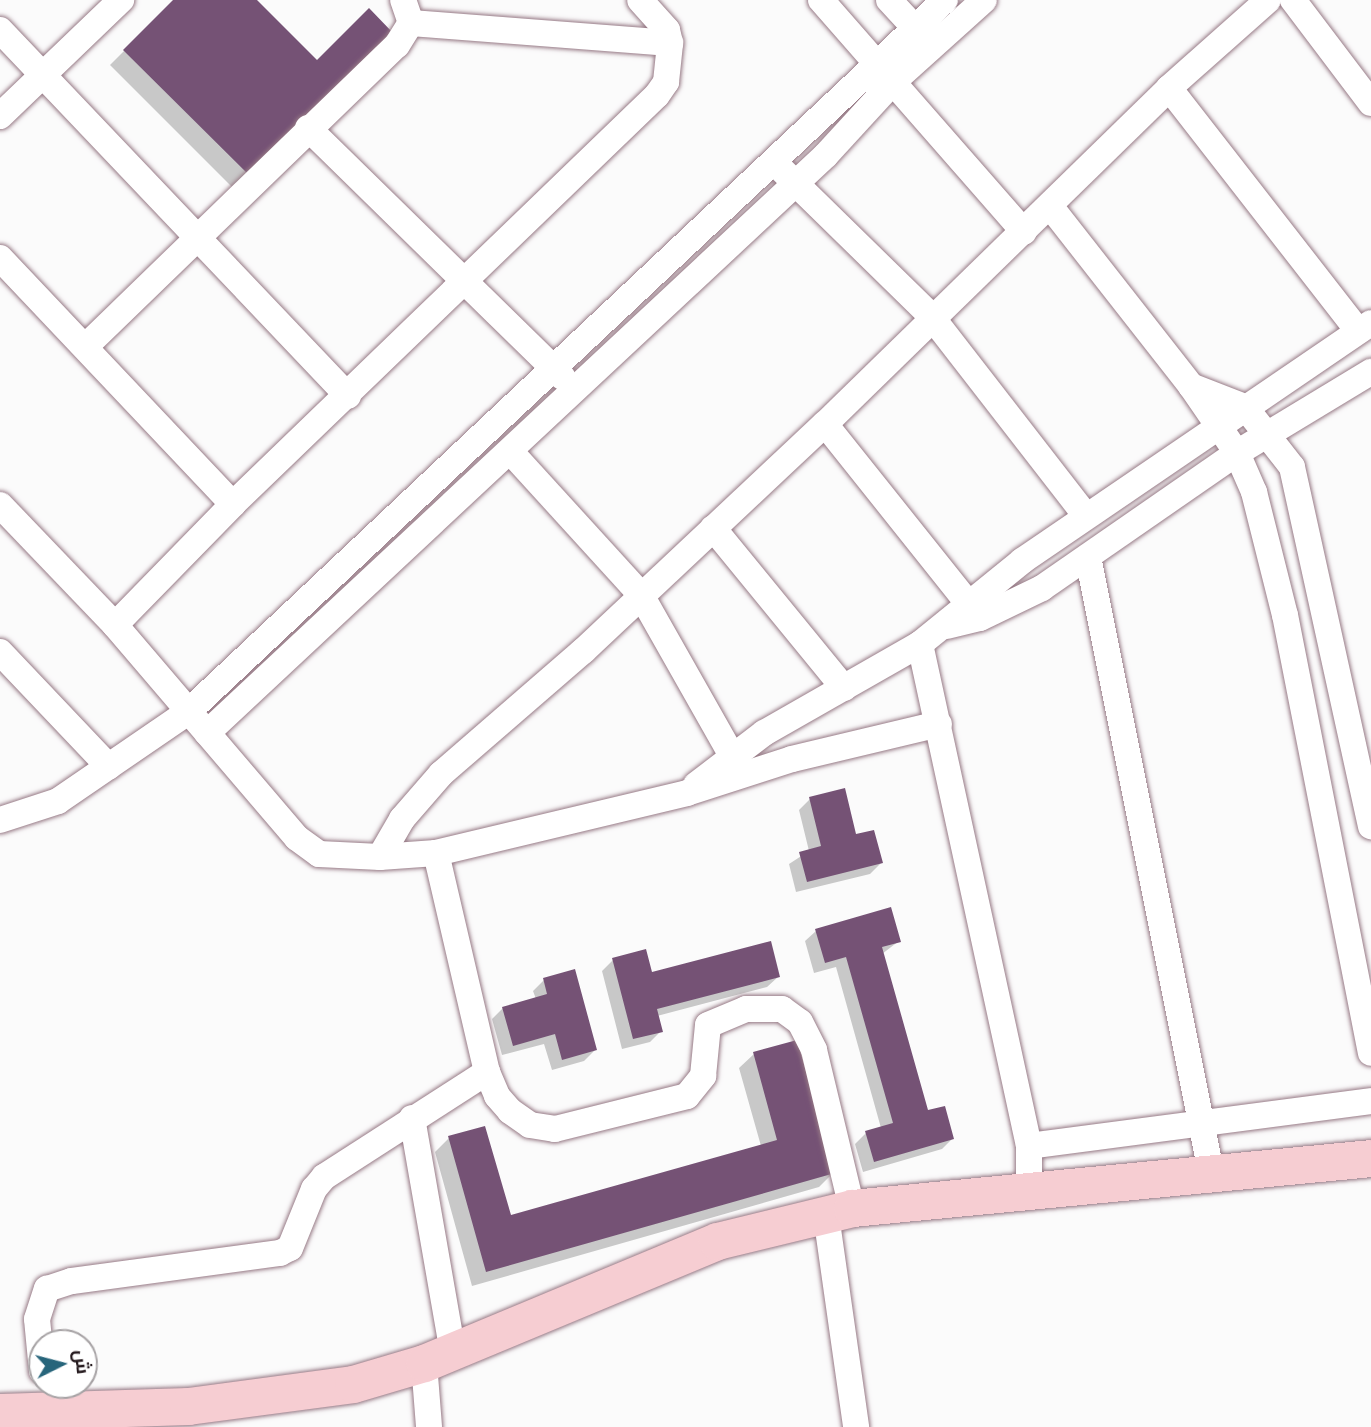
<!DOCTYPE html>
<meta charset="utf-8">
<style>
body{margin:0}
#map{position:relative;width:1371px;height:1427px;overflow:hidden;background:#fbfbfb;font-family:"Space Grotesk",Cairo,sans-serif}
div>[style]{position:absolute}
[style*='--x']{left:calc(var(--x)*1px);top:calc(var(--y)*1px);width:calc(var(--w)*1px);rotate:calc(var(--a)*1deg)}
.shadow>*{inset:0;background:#0003}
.building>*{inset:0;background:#755275}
.roads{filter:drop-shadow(0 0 2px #977a86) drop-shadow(0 0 2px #977a86)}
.street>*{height:26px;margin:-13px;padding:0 13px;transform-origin:13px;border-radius:13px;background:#fff}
.secondary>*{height:37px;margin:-18.5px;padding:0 18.5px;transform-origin:18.5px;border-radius:18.5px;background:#f6cdd2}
span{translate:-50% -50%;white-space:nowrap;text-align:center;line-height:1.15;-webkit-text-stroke:7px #fff;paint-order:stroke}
.north{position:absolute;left:28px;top:1329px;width:70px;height:70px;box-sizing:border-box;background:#fff;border:2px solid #a7a3a5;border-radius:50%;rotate:84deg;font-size:19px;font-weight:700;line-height:28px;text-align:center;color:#24191d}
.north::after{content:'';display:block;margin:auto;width:24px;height:32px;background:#27657b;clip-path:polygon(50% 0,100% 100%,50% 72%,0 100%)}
</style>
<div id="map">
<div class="shadow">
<i style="clip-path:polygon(175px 0,254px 0,317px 63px,236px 191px,110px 65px)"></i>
<i style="clip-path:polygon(810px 799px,881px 863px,870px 874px,796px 892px,789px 864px,809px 851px,799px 810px)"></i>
<i style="clip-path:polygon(816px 931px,899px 941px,882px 954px,927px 1112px,952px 1139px,942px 1149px,863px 1172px,855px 1144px,866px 1133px,881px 1128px,836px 967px,814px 973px,805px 941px)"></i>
<i style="clip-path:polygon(613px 960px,651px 975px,778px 977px,767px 987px,657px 1016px,661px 1031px,650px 1042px,622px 1049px,602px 971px)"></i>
<i style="clip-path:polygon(544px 980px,595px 1050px,584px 1061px,552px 1070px,544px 1044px,502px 1055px,492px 1019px,503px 1008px,536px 999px,533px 991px)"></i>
<i style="clip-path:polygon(754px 1054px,833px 1173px,819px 1187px,472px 1286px,435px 1152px,449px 1138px,510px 1218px,761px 1146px,739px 1068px)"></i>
</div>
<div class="building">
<i style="clip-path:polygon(173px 0,257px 0,317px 60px,369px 8px,394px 34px,252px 178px,123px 50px)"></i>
<i style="clip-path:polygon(845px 788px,856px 834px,874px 830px,883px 863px,807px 882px,799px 852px,821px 846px,809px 797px)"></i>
<i style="clip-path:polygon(891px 907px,901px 942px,882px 947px,928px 1110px,945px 1106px,954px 1139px,874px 1162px,865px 1131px,893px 1123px,846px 957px,825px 963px,815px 929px)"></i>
<i style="clip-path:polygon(771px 941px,780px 977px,657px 1009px,663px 1032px,633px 1039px,612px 958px,646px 949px,652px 972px)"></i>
<i style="clip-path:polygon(575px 969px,597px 1050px,562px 1060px,555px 1034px,513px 1046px,502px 1007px,547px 994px,543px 978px)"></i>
<i style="clip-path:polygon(797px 1040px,835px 1173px,486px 1272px,448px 1136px,485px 1126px,511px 1215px,777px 1140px,753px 1052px)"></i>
</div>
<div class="roads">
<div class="street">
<i style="--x:821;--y:0;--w:308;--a:48.8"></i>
<i style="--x:889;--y:0;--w:54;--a:47.2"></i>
<i style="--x:1293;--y:0;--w:129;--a:52.9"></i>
<i style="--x:411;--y:23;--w:260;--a:4.4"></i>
<i style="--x:0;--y:30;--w:505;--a:46.44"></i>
<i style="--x:1169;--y:88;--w:308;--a:52.1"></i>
<i style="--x:0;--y:116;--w:168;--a:-43.8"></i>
<i style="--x:308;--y:128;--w:356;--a:44.4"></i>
<i style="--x:783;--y:171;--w:207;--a:44.4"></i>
<i style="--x:931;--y:316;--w:253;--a:52.2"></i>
<i style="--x:1050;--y:206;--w:229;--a:51.9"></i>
<i style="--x:1191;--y:386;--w:81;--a:55.5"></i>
<i style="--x:1237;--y:453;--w:43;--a:66.4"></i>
<i style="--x:1254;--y:492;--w:127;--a:75.9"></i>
<i style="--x:1285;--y:615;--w:446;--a:78.9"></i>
<i style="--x:0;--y:258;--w:339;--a:46.6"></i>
<i style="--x:85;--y:347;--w:434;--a:-44.1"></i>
<i style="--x:397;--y:45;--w:26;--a:-58"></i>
<i style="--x:411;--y:23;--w:24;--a:-109"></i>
<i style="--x:1191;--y:386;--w:58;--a:21.3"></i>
<i style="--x:1245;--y:407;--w:76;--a:51.9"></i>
<i style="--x:1292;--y:467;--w:368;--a:77.6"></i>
<i style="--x:825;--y:424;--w:247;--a:51.4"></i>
<i style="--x:510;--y:451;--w:195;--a:47.7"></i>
<i style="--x:641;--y:595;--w:199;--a:60.5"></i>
<i style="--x:0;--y:505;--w:166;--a:46.2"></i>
<i style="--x:115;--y:625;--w:280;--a:49.5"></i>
<i style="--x:297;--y:838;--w:27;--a:36"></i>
<i style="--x:319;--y:854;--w:61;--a:2.8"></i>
<i style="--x:380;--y:857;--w:56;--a:-4.1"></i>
<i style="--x:436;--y:853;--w:258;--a:-13.4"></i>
<i style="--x:687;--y:793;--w:110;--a:-17.9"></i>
<i style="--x:792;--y:759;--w:151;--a:-13.4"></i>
<i style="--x:713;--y:528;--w:207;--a:50.7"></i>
<i style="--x:1088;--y:557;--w:627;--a:78.69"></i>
<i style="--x:115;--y:625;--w:169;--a:-45.7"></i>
<i style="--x:233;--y:504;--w:589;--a:-43.97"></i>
<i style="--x:657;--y:95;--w:16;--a:-55"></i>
<i style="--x:666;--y:82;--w:39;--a:-84"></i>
<i style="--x:670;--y:43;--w:13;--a:-103"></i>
<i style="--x:667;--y:30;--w:40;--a:-132"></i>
<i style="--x:947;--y:626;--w:34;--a:-14"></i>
<i style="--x:980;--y:618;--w:69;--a:-25.8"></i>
<i style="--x:1042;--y:588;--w:237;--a:-34.7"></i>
<i style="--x:1237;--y:453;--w:157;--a:-31.2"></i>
<i style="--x:920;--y:644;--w:514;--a:77.75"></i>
<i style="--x:1029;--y:1146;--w:45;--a:90"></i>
<i style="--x:0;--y:652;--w:158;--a:46.5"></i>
<i style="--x:207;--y:733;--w:847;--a:-43.04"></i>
<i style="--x:826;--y:155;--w:99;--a:-47.5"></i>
<i style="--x:893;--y:82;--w:122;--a:-42"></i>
<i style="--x:696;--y:785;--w:86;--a:-37.4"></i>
<i style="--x:764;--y:733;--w:180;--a:-29.7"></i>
<i style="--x:920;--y:644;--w:132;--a:-39.1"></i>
<i style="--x:1022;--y:561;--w:422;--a:-34.3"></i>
<i style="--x:0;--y:820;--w:61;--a:-18.1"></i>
<i style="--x:58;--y:801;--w:158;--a:-34.4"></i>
<i style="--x:188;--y:712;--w:1039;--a:-43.25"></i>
<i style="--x:436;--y:853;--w:225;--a:76.9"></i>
<i style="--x:487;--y:1072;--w:26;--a:67"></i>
<i style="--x:497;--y:1096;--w:20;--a:49"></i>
<i style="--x:510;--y:1111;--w:24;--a:35"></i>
<i style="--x:530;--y:1125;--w:25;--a:9"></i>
<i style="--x:555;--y:1129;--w:136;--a:-14"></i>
<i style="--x:687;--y:1096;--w:26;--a:-51"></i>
<i style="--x:703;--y:1076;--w:51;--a:-84.4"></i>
<i style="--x:708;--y:1025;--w:41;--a:-22.8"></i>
<i style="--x:746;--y:1009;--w:36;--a:0"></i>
<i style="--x:782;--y:1009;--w:22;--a:36"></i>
<i style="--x:800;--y:1022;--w:31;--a:63"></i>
<i style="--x:814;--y:1050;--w:163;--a:76.5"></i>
<i style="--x:380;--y:857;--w:44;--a:-59.9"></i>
<i style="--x:402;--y:819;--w:60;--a:-49.1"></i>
<i style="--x:441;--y:774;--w:188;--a:-40.9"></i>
<i style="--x:583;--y:651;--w:332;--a:-43.2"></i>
<i style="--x:825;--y:424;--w:481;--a:-44.3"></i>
<i style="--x:1169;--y:88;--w:132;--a:-41.6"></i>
<i style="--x:412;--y:1118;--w:233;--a:80.1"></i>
<i style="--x:1029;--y:1146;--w:345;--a:-7.5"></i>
<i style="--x:826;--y:1215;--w:214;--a:81.9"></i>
<i style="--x:424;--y:1363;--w:64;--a:85.5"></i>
<i style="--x:42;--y:1371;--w:52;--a:-95.5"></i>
<i style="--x:37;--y:1319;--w:32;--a:-72"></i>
<i style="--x:47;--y:1289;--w:26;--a:-18"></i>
<i style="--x:72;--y:1281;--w:210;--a:-7.7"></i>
<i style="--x:280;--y:1253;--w:11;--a:-27"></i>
<i style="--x:290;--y:1248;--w:64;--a:-67.9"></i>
<i style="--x:314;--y:1189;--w:16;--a:-50"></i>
<i style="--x:324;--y:1177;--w:194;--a:-32.8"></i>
</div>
<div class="secondary">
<i style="--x:0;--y:1412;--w:188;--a:-1.8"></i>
<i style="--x:188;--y:1406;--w:166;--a:-7.6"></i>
<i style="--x:353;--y:1384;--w:74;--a:-16.5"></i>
<i style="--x:424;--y:1363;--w:317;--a:-22.6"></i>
<i style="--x:717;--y:1241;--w:139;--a:-13.7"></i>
<i style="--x:852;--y:1208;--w:521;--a:-5.5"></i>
</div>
</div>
<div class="north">ش</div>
</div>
